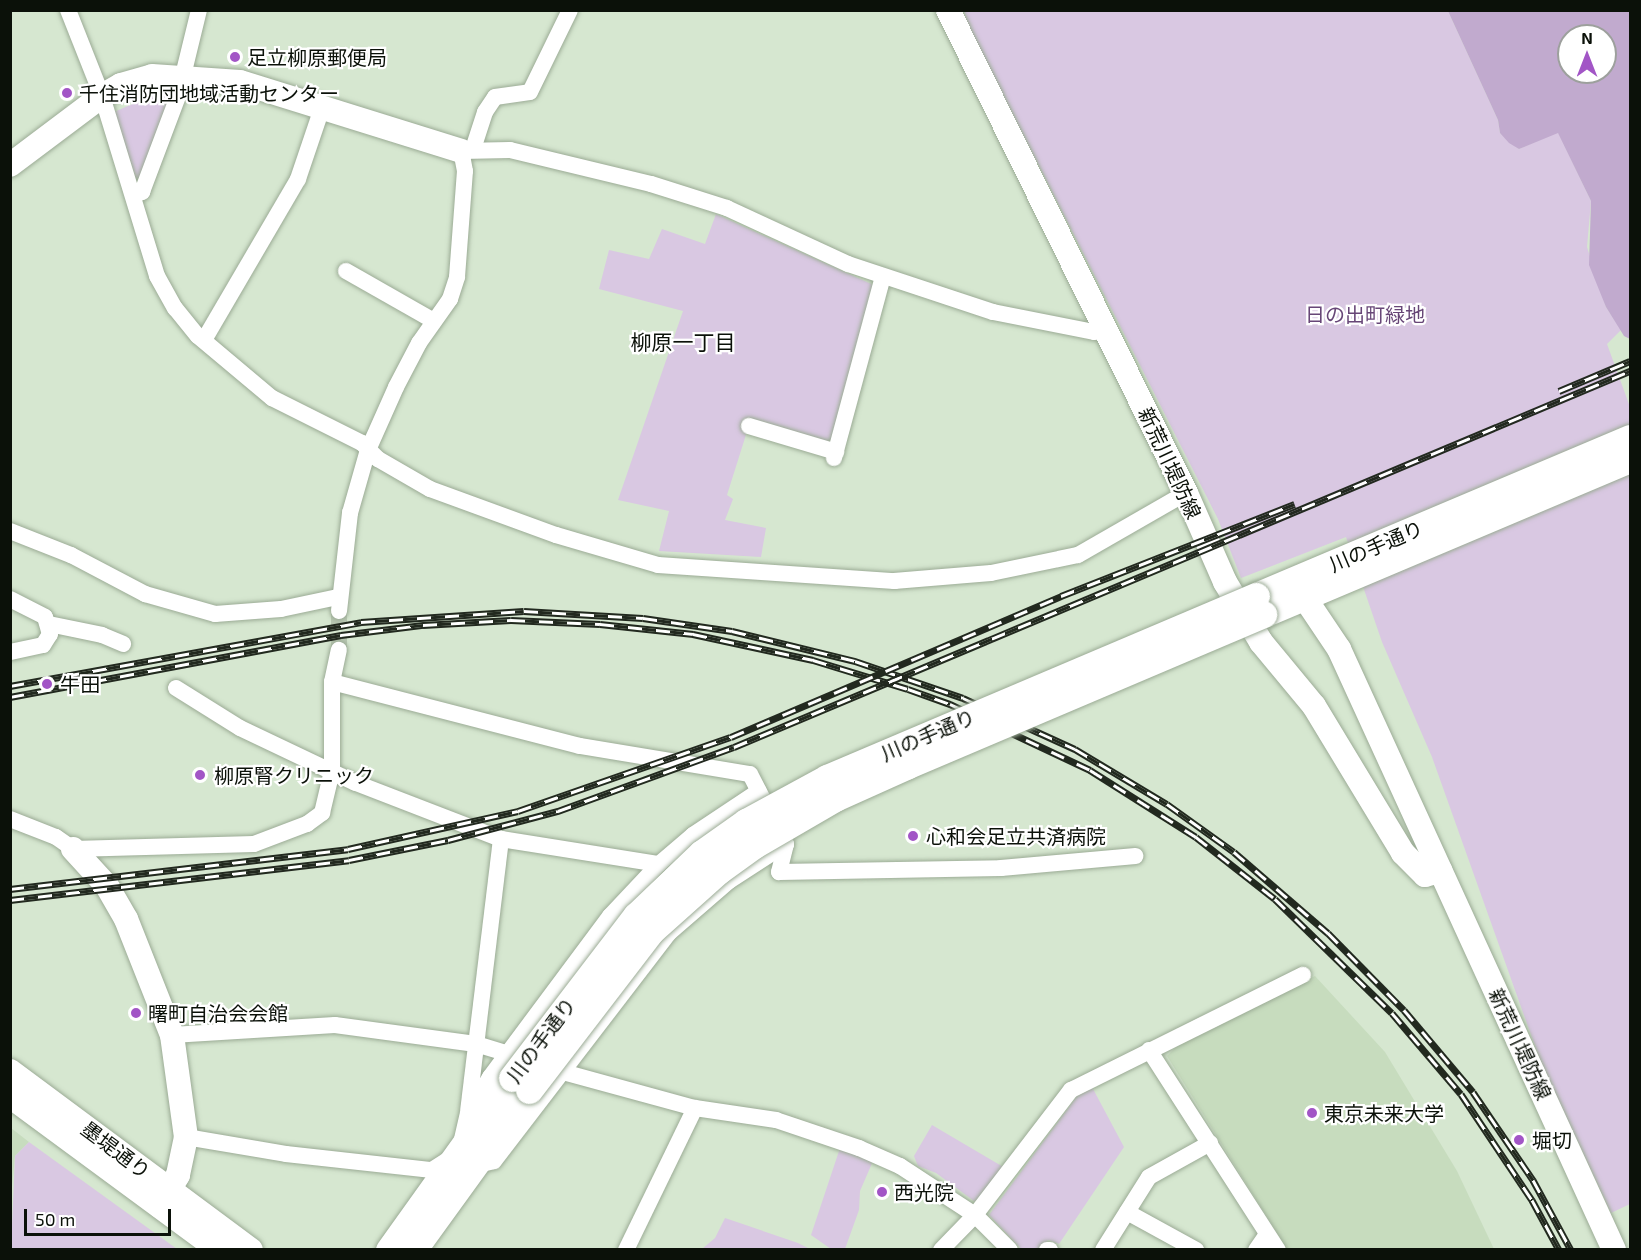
<!DOCTYPE html>
<meta charset="utf-8">
<style>
body{margin:0}
#map{position:relative;width:1641px;height:1260px;overflow:hidden;background:#d6e7d0;font-family:"Exo 2","Noto Sans JP",sans-serif}
div>[style]{position:absolute}
[style*='--x']{left:calc(var(--x)*1px);top:calc(var(--y)*1px);width:calc(var(--w)*1px);rotate:calc(var(--a)*1deg)}
.built>*{inset:0;background:#c7dcbe}
.green>*{inset:0;background:#d9c8e2}
.water>*{inset:0;background:#c1aace}
.street-tunnel>*{height:16px;margin-top:-8px;transform-origin:0;background:repeating-linear-gradient(90deg,#b8c7b2 0 16px,transparent 0 24px)}
.roads{filter:drop-shadow(0 0 2px #9bab95) drop-shadow(0 0 2px #9bab95)}
.street>*{height:16px;margin:-8px;padding:0 8px;transform-origin:8px;border-radius:8px;background:#fff}
.secondary>*{height:24px;margin:-12px;padding:0 12px;transform-origin:12px;border-radius:12px;background:#fff}
.primary>*{height:27px;margin:-13.5px;padding:0 13.5px;transform-origin:13.5px;border-radius:13.5px;background:#fff}
.rail>*{height:7px;margin-top:-3.5px;transform-origin:0;background:repeating-linear-gradient(90deg,#fff 0 14px,#22291f 0 28px);box-sizing:border-box;border-block:2px solid #22291f}
.bridges{filter:drop-shadow(0 0 2px #9bab95) drop-shadow(0 0 2px #9bab95)}
.primary-bridge>*{height:27px;margin:-13.5px;padding:0 13.5px;transform-origin:13.5px;border-radius:13.5px;background:#fff}
.dots>*{width:16px;height:16px;translate:-50% -50%;box-sizing:border-box;border:3px solid #fff;border-radius:50%}
span{translate:-50% -50%;white-space:nowrap;text-align:center;line-height:1.15;-webkit-text-stroke:4.5px #fff;paint-order:stroke}
.poi-label{font-size:20px;color:#0b1109}
.left{translate:0 -50%;text-align:left}
.park-label{font-size:20px;color:#674677}
.street-label{font-size:20px;color:#0b1109}
.neighbourhood-label{font-size:21px;color:#0b1109}
.frame{position:absolute;inset:0;border:12px solid #0b1109;pointer-events:none}
.north{position:absolute;left:1557px;top:24px;width:60px;height:60px;box-sizing:border-box;background:#fff;border:2px solid #9da09d;border-radius:50%;rotate:0deg;font-size:16px;font-weight:700;line-height:24px;text-align:center;color:#0b1109}
.north::after{content:'';display:block;margin:auto;width:21px;height:27px;background:#a255c6;clip-path:polygon(50% 0,100% 100%,50% 72%,0 100%)}
.scale{position:absolute;left:24px;top:1209px;width:147px;height:27px;box-sizing:border-box;border:3px solid #0b1109;border-top:0;padding-left:8px;font-size:18px;line-height:21px;white-space:nowrap;color:#0b1109;-webkit-text-stroke:4px #fff;paint-order:stroke}
</style>
<div id="map">
<div class="built">
<i style="clip-path:polygon(1315px 976px,1385px 1052px,1457px 1171px,1494px 1249px,1287px 1249px,1167px 1056px,1178px 1045px)"></i>
<i style="clip-path:polygon(11px 1128px,29px 1142px,15px 1156px,11px 1197px)"></i>
</div>
<div class="green">
<i style="clip-path:polygon(964px 11px,1448px 11px,1498px 120px,1500px 133px,1519px 149px,1558px 132px,1591px 201px,1587px 247px,1606px 307px,1621px 330px,1607px 344px,1630px 407px,1630px 1204px,1611px 1213px,1541px 1063px,1432px 757px,1382px 642px,1346px 537px,1241px 578px,1218px 519px,968px 26px)"></i>
<i style="clip-path:polygon(158px 93px,171px 94px,144px 178px,136px 178px,114px 112px)"></i>
<i style="clip-path:polygon(716px 214px,878px 287px,833px 445px,750px 422px,727px 495px,733px 499px,725px 520px,766px 528px,761px 557px,659px 551px,669px 511px,618px 500px,683px 311px,599px 289px,609px 250px,649px 259px,662px 229px,705px 244px)"></i>
<i style="clip-path:polygon(1092px 1087px,1124px 1147px,1059px 1244px,1048px 1240px,1042px 1249px,1021px 1249px,989px 1215px,1083px 1088px)"></i>
<i style="clip-path:polygon(932px 1125px,1005px 1168px,982px 1200px,974px 1201px,936px 1173px,918px 1166px,914px 1156px)"></i>
<i style="clip-path:polygon(29px 1142px,177px 1249px,11px 1249px,15px 1156px)"></i>
<i style="clip-path:polygon(840px 1148px,873px 1161px,860px 1191px,859px 1210px,845px 1249px,831px 1249px,811px 1235px)"></i>
<i style="clip-path:polygon(725px 1218px,798px 1243px,810px 1249px,702px 1249px,715px 1238px)"></i>
</div>
<div class="water">
<i style="clip-path:polygon(evenodd,1448px 11px,1630px 11px,1630px 339px,1624px 336px,1606px 307px,1589px 265px,1591px 201px,1558px 133px,1519px 149px,1509px 143px,1500px 133px,1498px 120px,1448px 11px,1569px 36px,1605px 36px,1605px 72px,1569px 72px,1569px 36px)"></i>
</div>
<div class="street-tunnel">
<i style="--x:339;--y:611;--w:39;--a:90"></i>
</div>
<div class="roads">
<div class="street">
<i style="--x:68;--y:10;--w:92;--a:68.4"></i>
<i style="--x:102;--y:96;--w:188;--a:73"></i>
<i style="--x:157;--y:276;--w:37;--a:61"></i>
<i style="--x:175;--y:308;--w:36;--a:51"></i>
<i style="--x:198;--y:336;--w:97;--a:40"></i>
<i style="--x:272;--y:398;--w:101;--a:26.6"></i>
<i style="--x:362;--y:443;--w:23;--a:45"></i>
<i style="--x:378;--y:459;--w:60;--a:30"></i>
<i style="--x:430;--y:489;--w:134;--a:20.1"></i>
<i style="--x:556;--y:535;--w:106;--a:16.4"></i>
<i style="--x:658;--y:565;--w:237;--a:3.9"></i>
<i style="--x:894;--y:581;--w:97;--a:-4.7"></i>
<i style="--x:991;--y:573;--w:89;--a:-11.7"></i>
<i style="--x:1078;--y:555;--w:125;--a:-29.9"></i>
<i style="--x:473;--y:149;--w:39;--a:-72"></i>
<i style="--x:485;--y:112;--w:18;--a:-56"></i>
<i style="--x:495;--y:97;--w:35;--a:-8"></i>
<i style="--x:530;--y:92;--w:91;--a:-64"></i>
<i style="--x:134;--y:195;--w:9;--a:-21"></i>
<i style="--x:142;--y:192;--w:103;--a:-69.4"></i>
<i style="--x:178;--y:96;--w:89;--a:-76.3"></i>
<i style="--x:346;--y:271;--w:101;--a:29.6"></i>
<i style="--x:204;--y:340;--w:186;--a:-59.7"></i>
<i style="--x:298;--y:179;--w:75;--a:-71.3"></i>
<i style="--x:749;--y:426;--w:91;--a:16.6"></i>
<i style="--x:834;--y:458;--w:188;--a:-74.9"></i>
<i style="--x:10;--y:531;--w:66;--a:21.5"></i>
<i style="--x:71;--y:555;--w:84;--a:27.8"></i>
<i style="--x:145;--y:594;--w:73;--a:15.9"></i>
<i style="--x:215;--y:614;--w:66;--a:-4.3"></i>
<i style="--x:281;--y:609;--w:58;--a:-11.9"></i>
<i style="--x:10;--y:599;--w:39;--a:27"></i>
<i style="--x:45;--y:617;--w:18;--a:74"></i>
<i style="--x:50;--y:634;--w:13;--a:122"></i>
<i style="--x:43;--y:645;--w:34;--a:168"></i>
<i style="--x:339;--y:611;--w:99;--a:-83.6"></i>
<i style="--x:350;--y:513;--w:66;--a:-74.1"></i>
<i style="--x:368;--y:450;--w:69;--a:-66"></i>
<i style="--x:396;--y:387;--w:50;--a:-62.4"></i>
<i style="--x:419;--y:343;--w:54;--a:-54.8"></i>
<i style="--x:450;--y:299;--w:23;--a:-72"></i>
<i style="--x:457;--y:277;--w:106;--a:-85.7"></i>
<i style="--x:465;--y:171;--w:20;--a:-101"></i>
<i style="--x:461;--y:151;--w:49;--a:-1.2"></i>
<i style="--x:510;--y:150;--w:145;--a:13.6"></i>
<i style="--x:651;--y:184;--w:80;--a:17.5"></i>
<i style="--x:727;--y:208;--w:133;--a:24.8"></i>
<i style="--x:848;--y:264;--w:153;--a:18.3"></i>
<i style="--x:993;--y:312;--w:103;--a:11.2"></i>
<i style="--x:1094;--y:332;--w:12;--a:-31"></i>
<i style="--x:49;--y:624;--w:54;--a:11.7"></i>
<i style="--x:102;--y:635;--w:23;--a:23"></i>
<i style="--x:332;--y:682;--w:256;--a:14.5"></i>
<i style="--x:580;--y:746;--w:172;--a:9.4"></i>
<i style="--x:750;--y:774;--w:79;--a:62.8"></i>
<i style="--x:786;--y:844;--w:29;--a:104"></i>
<i style="--x:779;--y:872;--w:222;--a:-1"></i>
<i style="--x:1001;--y:868;--w:135;--a:-5.1"></i>
<i style="--x:176;--y:688;--w:75;--a:32"></i>
<i style="--x:240;--y:728;--w:128;--a:25.4"></i>
<i style="--x:356;--y:783;--w:155;--a:21.1"></i>
<i style="--x:501;--y:839;--w:273;--a:96.9"></i>
<i style="--x:10;--y:819;--w:49;--a:21.4"></i>
<i style="--x:56;--y:837;--w:21;--a:35"></i>
<i style="--x:73;--y:849;--w:181;--a:-1.6"></i>
<i style="--x:254;--y:844;--w:57;--a:-20.7"></i>
<i style="--x:307;--y:824;--w:19;--a:-36"></i>
<i style="--x:322;--y:813;--w:43;--a:-76.6"></i>
<i style="--x:332;--y:771;--w:89;--a:-90"></i>
<i style="--x:332;--y:682;--w:33;--a:-78"></i>
<i style="--x:501;--y:839;--w:160;--a:9"></i>
<i style="--x:172;--y:1035;--w:163;--a:-3.5"></i>
<i style="--x:335;--y:1025;--w:142;--a:7.7"></i>
<i style="--x:476;--y:1044;--w:34;--a:17"></i>
<i style="--x:1149;--y:1050;--w:238;--a:57.2"></i>
<i style="--x:563;--y:1072;--w:137;--a:15.3"></i>
<i style="--x:695;--y:1108;--w:82;--a:8.4"></i>
<i style="--x:776;--y:1120;--w:88;--a:18.6"></i>
<i style="--x:859;--y:1148;--w:45;--a:23.7"></i>
<i style="--x:900;--y:1166;--w:90;--a:33.2"></i>
<i style="--x:975;--y:1215;--w:49;--a:45"></i>
<i style="--x:186;--y:1137;--w:101;--a:9.6"></i>
<i style="--x:286;--y:1154;--w:147;--a:6.3"></i>
<i style="--x:432;--y:1170;--w:20;--a:-33"></i>
<i style="--x:462;--y:1139;--w:26;--a:-77"></i>
<i style="--x:468;--y:1114;--w:43;--a:-59.3"></i>
<i style="--x:490;--y:1077;--w:201;--a:-53.3"></i>
<i style="--x:610;--y:916;--w:71;--a:-46.7"></i>
<i style="--x:659;--y:864;--w:45;--a:-40.5"></i>
<i style="--x:693;--y:835;--w:79;--a:-33.7"></i>
<i style="--x:477;--y:1165;--w:17;--a:-13"></i>
<i style="--x:494;--y:1161;--w:287;--a:-52.5"></i>
<i style="--x:669;--y:933;--w:79;--a:-40.9"></i>
<i style="--x:729;--y:881;--w:68;--a:-33"></i>
<i style="--x:1127;--y:1212;--w:79;--a:28.8"></i>
<i style="--x:626;--y:1250;--w:158;--a:-64.1"></i>
<i style="--x:941;--y:1250;--w:49;--a:-45.8"></i>
<i style="--x:975;--y:1215;--w:158;--a:-52.5"></i>
<i style="--x:1071;--y:1090;--w:259;--a:-26.4"></i>
<i style="--x:1047;--y:1250;--w:3;--a:0"></i>
<i style="--x:1103;--y:1250;--w:86;--a:-57.8"></i>
<i style="--x:1149;--y:1177;--w:70;--a:-29.1"></i>
<i style="--x:1256;--y:1250;--w:19;--a:-55"></i>
</div>
<div class="secondary">
<i style="--x:948;--y:10;--w:538;--a:63.77"></i>
<i style="--x:1186;--y:493;--w:97;--a:66.3"></i>
<i style="--x:1225;--y:582;--w:70;--a:59"></i>
<i style="--x:1261;--y:642;--w:83;--a:50.4"></i>
<i style="--x:1314;--y:706;--w:172;--a:58.8"></i>
<i style="--x:1403;--y:853;--w:31;--a:45"></i>
<i style="--x:1425;--y:875;--w:16;--a:-15"></i>
<i style="--x:10;--y:165;--w:115;--a:-36.9"></i>
<i style="--x:102;--y:96;--w:22;--a:-30"></i>
<i style="--x:121;--y:85;--w:32;--a:-16"></i>
<i style="--x:152;--y:76;--w:88;--a:3.9"></i>
<i style="--x:240;--y:82;--w:232;--a:17.3"></i>
<i style="--x:1294;--y:582;--w:81;--a:56.1"></i>
<i style="--x:1339;--y:649;--w:661;--a:65.41"></i>
<i style="--x:73;--y:849;--w:50;--a:47.4"></i>
<i style="--x:107;--y:886;--w:38;--a:60"></i>
<i style="--x:126;--y:919;--w:125;--a:68.4"></i>
<i style="--x:172;--y:1035;--w:103;--a:82.2"></i>
<i style="--x:186;--y:1137;--w:39;--a:102"></i>
<i style="--x:178;--y:1175;--w:36;--a:120"></i>
<i style="--x:10;--y:1071;--w:300;--a:36.6"></i>
<i style="--x:10;--y:1096;--w:260;--a:36.4"></i>
</div>
<div class="primary">
<i style="--x:1256;--y:596;--w:406;--a:-22.9"></i>
<i style="--x:1263;--y:614;--w:398;--a:-22.9"></i>
<i style="--x:389;--y:1250;--w:211;--a:-54.4"></i>
<i style="--x:413;--y:1250;--w:198;--a:-54.1"></i>
</div>
</div>
<div class="rail">
<i style="--x:1559;--y:391;--w:77;--a:-22.9"></i>
<i style="--x:10;--y:686;--w:357;--a:-10.3"></i>
<i style="--x:361;--y:622;--w:163;--a:-3.9"></i>
<i style="--x:524;--y:611;--w:119;--a:3.4"></i>
<i style="--x:643;--y:618;--w:90;--a:8.3"></i>
<i style="--x:732;--y:631;--w:127;--a:13.7"></i>
<i style="--x:855;--y:661;--w:114;--a:18.9"></i>
<i style="--x:963;--y:698;--w:123;--a:24.5"></i>
<i style="--x:1075;--y:749;--w:107;--a:30.9"></i>
<i style="--x:1167;--y:804;--w:82;--a:35.6"></i>
<i style="--x:1234;--y:852;--w:124;--a:40.8"></i>
<i style="--x:1328;--y:933;--w:108;--a:45.4"></i>
<i style="--x:1404;--y:1010;--w:107;--a:49.9"></i>
<i style="--x:1473;--y:1092;--w:107;--a:55.7"></i>
<i style="--x:1533;--y:1180;--w:80;--a:61.5"></i>
<i style="--x:10;--y:697;--w:337;--a:-10.6"></i>
<i style="--x:341;--y:635;--w:83;--a:-7"></i>
<i style="--x:423;--y:625;--w:88;--a:-3.3"></i>
<i style="--x:511;--y:620;--w:89;--a:2.6"></i>
<i style="--x:600;--y:624;--w:94;--a:6.1"></i>
<i style="--x:693;--y:634;--w:123;--a:12.2"></i>
<i style="--x:813;--y:660;--w:99;--a:17"></i>
<i style="--x:908;--y:689;--w:45;--a:19.7"></i>
<i style="--x:950;--y:704;--w:155;--a:25.2"></i>
<i style="--x:1090;--y:770;--w:125;--a:32.3"></i>
<i style="--x:1196;--y:837;--w:100;--a:38.1"></i>
<i style="--x:1275;--y:899;--w:163;--a:44.3"></i>
<i style="--x:1392;--y:1013;--w:106;--a:49.6"></i>
<i style="--x:1461;--y:1094;--w:128;--a:56.2"></i>
<i style="--x:1532;--y:1200;--w:57;--a:61.6"></i>
<i style="--x:10;--y:889;--w:340;--a:-6.7"></i>
<i style="--x:348;--y:849;--w:174;--a:-12.6"></i>
<i style="--x:518;--y:811;--w:225;--a:-19.2"></i>
<i style="--x:731;--y:737;--w:359;--a:-23.1"></i>
<i style="--x:1061;--y:596;--w:251;--a:-21.5"></i>
<i style="--x:10;--y:900;--w:341;--a:-6.7"></i>
<i style="--x:349;--y:860;--w:101;--a:-11.4"></i>
<i style="--x:448;--y:840;--w:114;--a:-14.8"></i>
<i style="--x:558;--y:811;--w:187;--a:-20"></i>
<i style="--x:734;--y:747;--w:972;--a:-22.77"></i>
</div>
<div class="bridges">
<div class="primary-bridge">
<i style="--x:512;--y:1078;--w:204;--a:-52.6"></i>
<i style="--x:636;--y:916;--w:91;--a:-43.7"></i>
<i style="--x:702;--y:853;--w:54;--a:-35.2"></i>
<i style="--x:746;--y:822;--w:92;--a:-28.5"></i>
<i style="--x:827;--y:778;--w:466;--a:-23"></i>
<i style="--x:529;--y:1090;--w:200;--a:-52.5"></i>
<i style="--x:651;--y:931;--w:90;--a:-41.8"></i>
<i style="--x:718;--y:871;--w:44;--a:-35.8"></i>
<i style="--x:754;--y:845;--w:94;--a:-30.1"></i>
<i style="--x:835;--y:798;--w:80;--a:-24.3"></i>
<i style="--x:908;--y:765;--w:386;--a:-23"></i>
</div>
</div>
<div class="dots">
<i style="left:235px;top:57px;background:#a255c6"></i>
<i style="left:67px;top:93px;background:#a255c6"></i>
<i style="left:47px;top:684px;background:#a255c6"></i>
<i style="left:200px;top:775px;background:#a255c6"></i>
<i style="left:913px;top:836px;background:#a255c6"></i>
<i style="left:136px;top:1013px;background:#a255c6"></i>
<i style="left:1312px;top:1113px;background:#a255c6"></i>
<i style="left:1519px;top:1140px;background:#a255c6"></i>
<i style="left:882px;top:1192px;background:#a255c6"></i>
</div>
<div class="poi-label">
<span class="left" style="left:247px;top:57px">足立柳原郵便局</span>
<span class="left" style="left:79px;top:93px">千住消防団地域活動センター</span>
<span class="left" style="left:60px;top:684px">牛田</span>
<span class="left" style="left:214px;top:775px">柳原腎クリニック</span>
<span class="left" style="left:926px;top:836px">心和会足立共済病院</span>
<span class="left" style="left:148px;top:1013px">曙町自治会会館</span>
<span class="left" style="left:1324px;top:1113px">東京未来大学</span>
<span class="left" style="left:1532px;top:1140px">堀切</span>
<span class="left" style="left:894px;top:1192px">西光院</span>
</div>
<div class="park-label">
<span style="left:1365px;top:314px">日の出町緑地</span>
</div>
<div class="street-label">
<span style="left:1170px;top:463px;rotate:65deg">新荒川堤防線</span>
<span style="left:1376px;top:546px;rotate:-23deg">川の手通り</span>
<span style="left:928px;top:735px;rotate:-23deg">川の手通り</span>
<span style="left:541px;top:1040px;rotate:-53deg">川の手通り</span>
<span style="left:1520px;top:1044px;rotate:65deg">新荒川堤防線</span>
<span style="left:116px;top:1150px;rotate:37deg">墨堤通り</span>
</div>
<div class="neighbourhood-label">
<span style="left:683px;top:342px">柳原一丁目</span>
</div>
<div class="frame"></div>
<div class="north">N</div>
<div class="scale">50 m</div>
</div>
